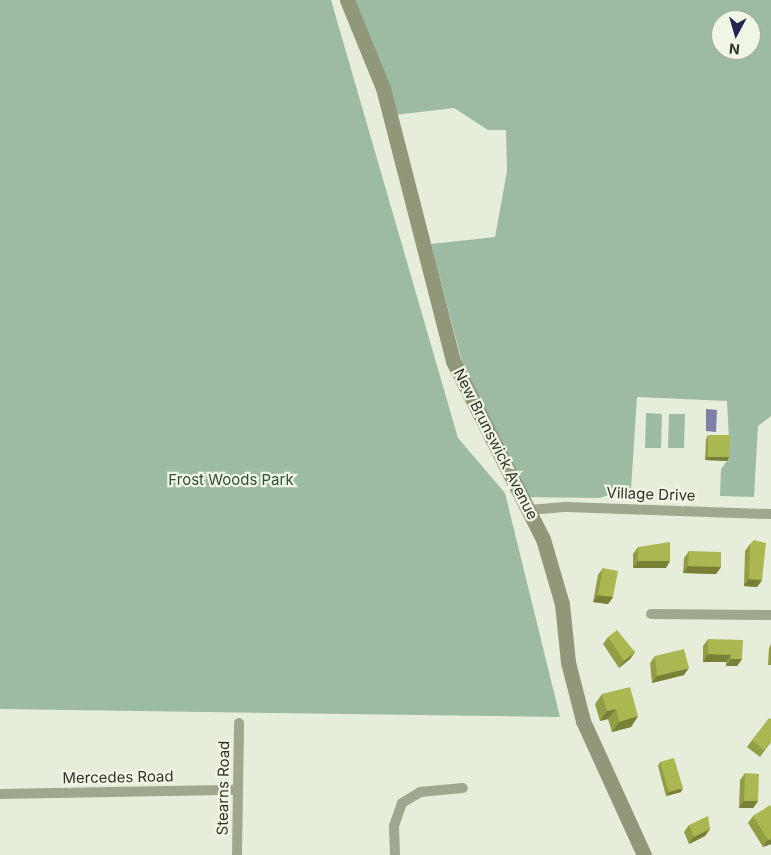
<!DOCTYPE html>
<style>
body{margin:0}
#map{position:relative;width:771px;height:855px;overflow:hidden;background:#e6eedb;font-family:Inter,sans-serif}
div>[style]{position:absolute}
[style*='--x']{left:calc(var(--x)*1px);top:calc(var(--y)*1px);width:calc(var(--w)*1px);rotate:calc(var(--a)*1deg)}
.green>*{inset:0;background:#9dbba3}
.water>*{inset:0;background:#7d81a8}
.street>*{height:10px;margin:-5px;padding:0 5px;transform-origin:5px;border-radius:5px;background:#9fa78e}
.secondary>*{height:15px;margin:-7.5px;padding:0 7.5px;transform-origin:7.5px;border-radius:7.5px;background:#91987a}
.wall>*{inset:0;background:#939d45}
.shaded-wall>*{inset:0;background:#788038}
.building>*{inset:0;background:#abb750}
span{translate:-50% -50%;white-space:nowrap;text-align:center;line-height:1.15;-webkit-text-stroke:4.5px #f0f6e6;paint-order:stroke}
.street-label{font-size:15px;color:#303227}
.park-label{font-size:15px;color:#2e4e36}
.north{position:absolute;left:711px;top:10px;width:50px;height:50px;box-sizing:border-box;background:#f0f6e6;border:1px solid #a3a89a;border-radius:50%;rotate:186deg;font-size:14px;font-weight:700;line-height:20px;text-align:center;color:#303227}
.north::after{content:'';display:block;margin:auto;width:18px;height:22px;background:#22254f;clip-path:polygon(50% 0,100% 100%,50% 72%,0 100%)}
</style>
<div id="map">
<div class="green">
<i style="clip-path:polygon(0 0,331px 0,458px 438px,505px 493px,560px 717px,0 709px)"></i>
<i style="clip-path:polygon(evenodd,355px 0,771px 0,771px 416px,758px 426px,754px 497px,720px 496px,721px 469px,727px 461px,729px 440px,727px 401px,637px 397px,631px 489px,599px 498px,527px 497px,468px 384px,431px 244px,495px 237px,507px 171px,506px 130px,488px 130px,454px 108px,395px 115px,355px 0,721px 20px,751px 20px,751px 50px,721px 50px,721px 20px)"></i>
<i style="clip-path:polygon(646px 413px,662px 414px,661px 448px,645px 448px)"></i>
<i style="clip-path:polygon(669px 414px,685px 414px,684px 448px,668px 448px)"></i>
</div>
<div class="water">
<i style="clip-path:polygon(706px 409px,717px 410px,716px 432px,706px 431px)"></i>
</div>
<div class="street">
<i style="--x:530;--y:510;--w:37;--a:-5"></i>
<i style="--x:567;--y:507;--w:204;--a:2"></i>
<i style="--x:651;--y:614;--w:120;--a:0.5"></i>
<i style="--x:0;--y:794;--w:237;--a:-1"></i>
<i style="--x:237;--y:855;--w:132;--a:-89.1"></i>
<i style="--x:395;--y:855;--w:29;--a:-92"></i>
<i style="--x:394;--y:826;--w:24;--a:-71"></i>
<i style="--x:402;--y:803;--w:21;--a:-31"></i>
<i style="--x:420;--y:792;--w:43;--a:-5.3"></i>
</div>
<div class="secondary">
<i style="--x:347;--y:0;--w:95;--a:67.8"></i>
<i style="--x:383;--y:88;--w:282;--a:75.6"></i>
<i style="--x:453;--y:361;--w:199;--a:63.2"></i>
<i style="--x:543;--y:539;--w:68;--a:73.7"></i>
<i style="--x:562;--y:604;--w:58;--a:84.1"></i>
<i style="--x:568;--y:662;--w:61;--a:75.7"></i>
<i style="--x:583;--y:721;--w:147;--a:65.5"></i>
</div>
<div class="wall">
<i style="clip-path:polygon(708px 435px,729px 457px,727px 461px,705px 460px,706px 439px)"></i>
<i style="clip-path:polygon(750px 544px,762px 580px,757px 587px,744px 586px,745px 551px)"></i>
<i style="clip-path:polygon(638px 547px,666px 568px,633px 568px,633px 554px)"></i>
<i style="clip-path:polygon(689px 551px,721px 567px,716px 574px,683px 573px,684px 558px)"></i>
<i style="clip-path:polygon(603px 568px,613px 597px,608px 604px,593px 602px,598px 575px)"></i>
<i style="clip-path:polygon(608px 637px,635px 652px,630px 659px,619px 668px,603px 644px)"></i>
<i style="clip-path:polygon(708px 639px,742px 659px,737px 666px,726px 666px,726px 662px,703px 662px,703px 646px)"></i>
<i style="clip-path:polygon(771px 644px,771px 665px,768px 665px,769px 648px)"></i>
<i style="clip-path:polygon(655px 656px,684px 675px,652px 683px,650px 663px)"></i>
<i style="clip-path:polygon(602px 694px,638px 716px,631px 727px,612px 732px,608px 719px,600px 721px,595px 704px)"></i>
<i style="clip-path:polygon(752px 740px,771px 742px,760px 757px,747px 747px)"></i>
<i style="clip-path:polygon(660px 762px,681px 792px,666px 796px,658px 766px)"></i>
<i style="clip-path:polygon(745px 773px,758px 801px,753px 808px,739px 808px,740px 780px)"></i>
<i style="clip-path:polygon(771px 807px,771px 844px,763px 847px,748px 823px,753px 816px)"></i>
<i style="clip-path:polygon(689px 825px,710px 829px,705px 836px,689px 844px,684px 832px)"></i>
</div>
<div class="shaded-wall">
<i style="clip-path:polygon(708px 457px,729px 457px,727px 461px,705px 460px)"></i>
<i style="clip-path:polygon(638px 561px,670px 561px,666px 568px,633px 568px)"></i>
<i style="clip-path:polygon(688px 566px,721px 567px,716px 574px,683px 573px)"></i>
<i style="clip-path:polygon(749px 579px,762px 580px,757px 587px,744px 586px)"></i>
<i style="clip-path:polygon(598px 595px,613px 597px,608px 604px,593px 602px)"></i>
<i style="clip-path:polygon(635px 652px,630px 659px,619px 668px,624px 661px)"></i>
<i style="clip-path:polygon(708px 654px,731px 655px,726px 662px,703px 662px)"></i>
<i style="clip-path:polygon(731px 659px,742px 659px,737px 666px,726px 666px)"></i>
<i style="clip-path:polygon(689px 668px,684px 675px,652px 683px,657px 676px)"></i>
<i style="clip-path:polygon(616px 709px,608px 719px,600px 721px,607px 711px)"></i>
<i style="clip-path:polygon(638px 716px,631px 727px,612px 732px,619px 722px)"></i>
<i style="clip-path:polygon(683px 788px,681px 792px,666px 796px,669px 792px)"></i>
<i style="clip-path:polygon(744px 801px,758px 801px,753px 808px,739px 808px)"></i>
<i style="clip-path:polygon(710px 829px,705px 836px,689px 844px,694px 837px)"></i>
<i style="clip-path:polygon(771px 839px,771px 844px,763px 847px,768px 840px)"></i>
</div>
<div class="building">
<i style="clip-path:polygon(708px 435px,730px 435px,729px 457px,708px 457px)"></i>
<i style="clip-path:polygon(754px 540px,766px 543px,762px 580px,749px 579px,750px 544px)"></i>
<i style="clip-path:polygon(670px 542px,670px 561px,638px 561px,638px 547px)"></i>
<i style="clip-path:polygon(689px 551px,721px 552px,721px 567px,688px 566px)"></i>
<i style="clip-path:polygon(603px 568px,618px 571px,613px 597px,598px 595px)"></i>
<i style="clip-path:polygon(617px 630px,635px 652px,624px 661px,608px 637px)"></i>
<i style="clip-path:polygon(708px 639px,743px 640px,742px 659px,731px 659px,731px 655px,708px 654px)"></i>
<i style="clip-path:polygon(684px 649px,689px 668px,657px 676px,655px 656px)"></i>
<i style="clip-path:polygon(630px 687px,638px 716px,619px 722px,616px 709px,607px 711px,602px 694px)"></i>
<i style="clip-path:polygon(769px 718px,771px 719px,771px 741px,764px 750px,752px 740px)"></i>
<i style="clip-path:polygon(674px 758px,683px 788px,669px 792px,660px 762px)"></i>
<i style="clip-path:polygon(745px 773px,759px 774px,758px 801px,744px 801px)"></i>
<i style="clip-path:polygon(770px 805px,771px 807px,771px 839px,768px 840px,753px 816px)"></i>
<i style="clip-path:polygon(708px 816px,710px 829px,694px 837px,689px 825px)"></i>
</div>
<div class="street-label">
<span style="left:496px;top:444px;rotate:63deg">New Brunswick Avenue</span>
<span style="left:651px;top:494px;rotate:2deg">Village Drive</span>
<span style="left:118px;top:777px;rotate:-1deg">Mercedes Road</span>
<span style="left:223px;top:788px;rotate:-89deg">Stearns Road</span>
</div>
<div class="park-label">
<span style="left:231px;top:480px">Frost Woods Park</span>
</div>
<div class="north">N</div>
</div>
